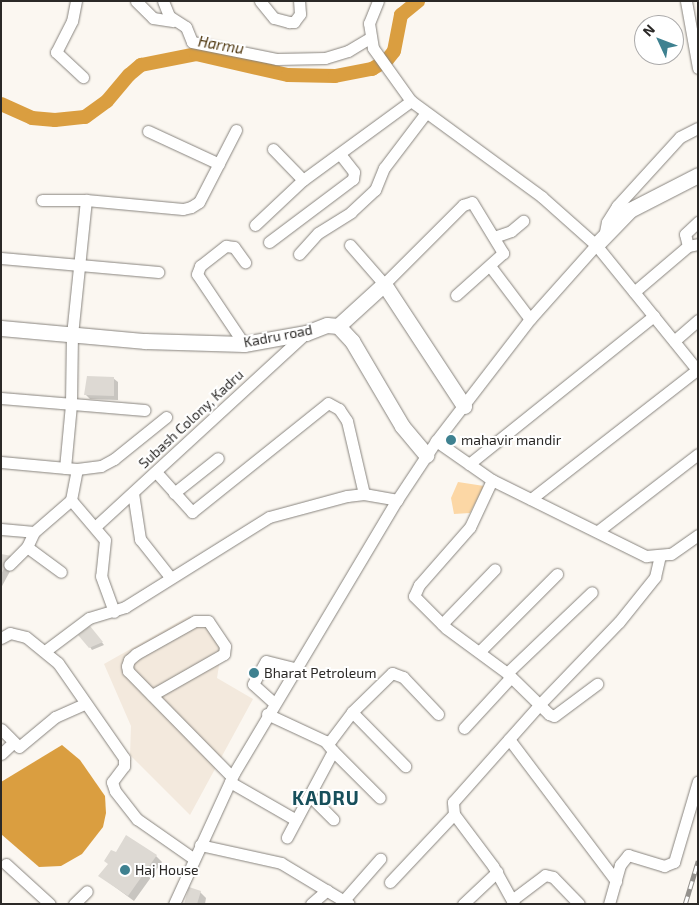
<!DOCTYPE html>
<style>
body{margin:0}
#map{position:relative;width:699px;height:905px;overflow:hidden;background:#fbf7f1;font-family:"Exo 2",sans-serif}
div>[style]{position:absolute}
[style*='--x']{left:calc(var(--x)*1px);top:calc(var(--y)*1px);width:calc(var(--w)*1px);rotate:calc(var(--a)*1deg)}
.built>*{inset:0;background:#f3e9dd}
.green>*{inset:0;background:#fcd7a5}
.water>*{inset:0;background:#da9e40}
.shadow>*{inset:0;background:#0003}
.river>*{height:14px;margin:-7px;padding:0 7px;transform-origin:7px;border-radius:7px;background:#da9e40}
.building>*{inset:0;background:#ddd9d3}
.roads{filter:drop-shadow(0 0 1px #88847e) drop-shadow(0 0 1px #88847e)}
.minor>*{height:11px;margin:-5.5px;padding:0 5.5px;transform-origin:5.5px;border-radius:5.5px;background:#fff}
.major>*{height:15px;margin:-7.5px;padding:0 7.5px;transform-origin:7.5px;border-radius:7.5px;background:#fff}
.rail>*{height:4.5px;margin-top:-2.25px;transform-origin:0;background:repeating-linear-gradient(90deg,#fff 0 8px,#94918d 0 16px);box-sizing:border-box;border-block:1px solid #94918d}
.dots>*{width:14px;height:14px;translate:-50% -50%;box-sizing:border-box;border:2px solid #fff;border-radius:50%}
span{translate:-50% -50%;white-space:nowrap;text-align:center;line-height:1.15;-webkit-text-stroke:4px #fff;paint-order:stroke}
.street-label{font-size:14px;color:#2b2927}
.poi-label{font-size:14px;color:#2b2927}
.left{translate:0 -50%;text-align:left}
.water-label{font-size:15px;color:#4e360e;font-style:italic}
.district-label{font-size:19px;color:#174f5b;font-weight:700;letter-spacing:1px}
.frame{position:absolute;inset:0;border:2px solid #2b2927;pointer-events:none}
.north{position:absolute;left:634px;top:15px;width:50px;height:50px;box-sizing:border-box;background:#fff;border:1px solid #aaa9a9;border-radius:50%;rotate:313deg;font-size:14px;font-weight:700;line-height:20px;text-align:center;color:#2b2927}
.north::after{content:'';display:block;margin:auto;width:18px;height:22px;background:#3e8190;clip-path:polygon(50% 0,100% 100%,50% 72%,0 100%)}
</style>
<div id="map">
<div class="built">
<i style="clip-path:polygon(189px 616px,220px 631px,221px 653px,217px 678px,253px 699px,190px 815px,130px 755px,131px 726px,104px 664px)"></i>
</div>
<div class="green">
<i style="clip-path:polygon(458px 482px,484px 486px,470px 513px,454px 514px,451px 498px)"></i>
</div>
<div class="water">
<i style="clip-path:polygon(62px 745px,80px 760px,105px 796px,106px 813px,103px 827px,82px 854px,61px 866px,39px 867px,1px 834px,1px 782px)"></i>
</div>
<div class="shadow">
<i style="clip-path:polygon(113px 378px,118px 382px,118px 400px,90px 399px,86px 395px)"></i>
<i style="clip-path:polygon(1px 555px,15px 562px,1px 588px)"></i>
<i style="clip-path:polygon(93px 631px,104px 645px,92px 650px,90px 647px)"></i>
<i style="clip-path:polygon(117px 853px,156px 856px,162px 862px,134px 901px,100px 876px)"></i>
<i style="clip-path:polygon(200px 892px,206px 898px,205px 904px,185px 904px)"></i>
</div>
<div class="river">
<i style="--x:1;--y:104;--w:34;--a:24"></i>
<i style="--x:32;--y:118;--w:23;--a:5"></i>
<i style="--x:55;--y:120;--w:30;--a:-6"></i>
<i style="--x:85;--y:117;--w:27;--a:-36"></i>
<i style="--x:107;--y:101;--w:34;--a:-50"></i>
<i style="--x:129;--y:75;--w:16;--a:-40"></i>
<i style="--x:141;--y:65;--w:56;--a:-11.3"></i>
<i style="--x:196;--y:54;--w:94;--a:12.9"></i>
<i style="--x:288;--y:75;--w:47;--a:1.2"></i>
<i style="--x:335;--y:76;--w:38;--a:-11"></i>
<i style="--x:372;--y:69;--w:17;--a:-31"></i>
<i style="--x:387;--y:60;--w:11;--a:-52"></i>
<i style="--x:394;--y:51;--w:37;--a:-79"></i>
<i style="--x:401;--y:15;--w:22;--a:-39"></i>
</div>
<div class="building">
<i style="clip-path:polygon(87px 376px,114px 377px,114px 396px,84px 395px)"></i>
<i style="clip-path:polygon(1px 554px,12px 556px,1px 574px)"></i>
<i style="clip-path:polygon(90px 626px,103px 642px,89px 648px,78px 635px)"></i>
<i style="clip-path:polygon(126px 835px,157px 855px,128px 896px,98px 876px,108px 864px,104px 861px,111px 850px,116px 852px)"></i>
<i style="clip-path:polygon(189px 887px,201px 891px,197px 904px,184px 904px)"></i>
</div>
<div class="roads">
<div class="minor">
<i style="--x:76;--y:1;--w:20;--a:101"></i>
<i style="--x:72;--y:21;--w:35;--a:117"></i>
<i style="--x:56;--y:52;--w:37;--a:43"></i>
<i style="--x:136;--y:1;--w:24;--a:45"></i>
<i style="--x:153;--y:18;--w:20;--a:9"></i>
<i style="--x:163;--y:1;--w:16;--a:68"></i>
<i style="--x:169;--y:16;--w:20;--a:33"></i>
<i style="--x:186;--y:27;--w:16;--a:68"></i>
<i style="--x:192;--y:42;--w:87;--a:11.3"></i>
<i style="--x:277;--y:59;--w:48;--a:-1.2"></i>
<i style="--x:325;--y:58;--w:24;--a:-17"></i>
<i style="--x:348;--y:51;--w:26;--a:-31"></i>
<i style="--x:260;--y:1;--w:22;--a:51"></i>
<i style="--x:274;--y:18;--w:16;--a:15"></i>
<i style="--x:289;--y:22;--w:5;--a:0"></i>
<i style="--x:294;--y:22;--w:10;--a:-53"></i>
<i style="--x:300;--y:14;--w:13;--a:-94"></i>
<i style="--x:378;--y:1;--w:24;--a:112"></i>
<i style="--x:369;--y:23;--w:25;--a:81"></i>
<i style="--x:373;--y:48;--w:65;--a:54.4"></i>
<i style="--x:411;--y:101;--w:162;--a:36.2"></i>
<i style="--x:542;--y:197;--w:72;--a:41.6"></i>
<i style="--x:596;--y:245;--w:162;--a:51"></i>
<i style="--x:686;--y:1;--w:68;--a:79.8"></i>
<i style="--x:148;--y:131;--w:78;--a:24.9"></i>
<i style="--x:273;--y:149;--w:43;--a:45.9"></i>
<i style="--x:42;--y:200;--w:44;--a:0"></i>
<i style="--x:86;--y:200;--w:97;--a:5.3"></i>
<i style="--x:183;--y:209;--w:8;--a:-14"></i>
<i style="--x:191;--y:207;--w:9;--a:-32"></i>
<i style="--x:199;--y:202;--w:81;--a:-62.8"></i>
<i style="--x:255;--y:225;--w:66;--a:-43.2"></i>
<i style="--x:303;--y:180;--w:134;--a:-36.2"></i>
<i style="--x:494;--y:237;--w:18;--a:-19"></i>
<i style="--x:511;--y:231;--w:16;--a:-40"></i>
<i style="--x:604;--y:237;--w:15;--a:-79"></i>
<i style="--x:607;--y:222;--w:19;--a:-58"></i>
<i style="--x:617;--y:206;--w:93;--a:-47.6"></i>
<i style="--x:680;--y:137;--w:20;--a:-27"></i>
<i style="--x:269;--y:242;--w:105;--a:-36.9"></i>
<i style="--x:353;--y:179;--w:7;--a:-82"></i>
<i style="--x:354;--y:172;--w:23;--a:-128"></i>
<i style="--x:350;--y:245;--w:52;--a:48.9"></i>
<i style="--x:384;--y:284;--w:112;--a:-45"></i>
<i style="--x:463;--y:205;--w:9;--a:-18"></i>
<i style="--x:472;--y:202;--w:60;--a:58.7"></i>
<i style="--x:503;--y:253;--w:63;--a:138.2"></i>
<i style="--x:688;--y:246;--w:12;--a:-104"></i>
<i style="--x:685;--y:234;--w:18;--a:-43"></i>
<i style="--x:299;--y:254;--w:28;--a:-48"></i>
<i style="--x:318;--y:233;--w:39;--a:-32"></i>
<i style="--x:351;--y:212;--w:33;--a:-43"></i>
<i style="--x:375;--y:190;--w:24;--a:-68"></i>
<i style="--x:384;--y:168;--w:68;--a:-52.8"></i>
<i style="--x:1;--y:258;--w:158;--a:5.1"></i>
<i style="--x:490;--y:266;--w:66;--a:53"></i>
<i style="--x:634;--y:292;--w:71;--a:-40.4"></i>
<i style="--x:688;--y:246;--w:10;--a:-11"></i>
<i style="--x:674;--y:341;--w:32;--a:-41"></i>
<i style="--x:244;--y:344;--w:84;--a:-123.9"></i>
<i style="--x:197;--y:274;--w:9;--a:-69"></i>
<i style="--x:200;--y:266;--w:33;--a:-38"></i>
<i style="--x:226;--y:246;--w:8;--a:7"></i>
<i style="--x:234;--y:247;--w:19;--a:54"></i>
<i style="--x:1;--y:398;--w:144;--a:4.8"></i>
<i style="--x:436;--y:441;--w:68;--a:34.9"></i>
<i style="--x:492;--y:480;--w:172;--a:26.3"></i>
<i style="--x:646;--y:556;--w:25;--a:-5"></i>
<i style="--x:671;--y:554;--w:33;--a:-35"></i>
<i style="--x:1;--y:462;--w:76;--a:5.3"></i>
<i style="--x:77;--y:469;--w:32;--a:101"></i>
<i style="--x:71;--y:500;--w:49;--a:139.1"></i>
<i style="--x:34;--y:532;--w:17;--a:115"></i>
<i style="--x:27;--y:547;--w:25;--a:135"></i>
<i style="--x:469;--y:464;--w:237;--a:-38.7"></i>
<i style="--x:65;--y:468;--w:64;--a:-84.6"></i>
<i style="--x:71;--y:404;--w:69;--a:-89.2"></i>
<i style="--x:72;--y:335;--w:136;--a:-84.1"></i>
<i style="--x:77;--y:469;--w:24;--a:-7"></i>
<i style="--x:101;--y:466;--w:15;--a:-28"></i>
<i style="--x:114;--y:459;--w:67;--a:-38.9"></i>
<i style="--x:156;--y:472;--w:54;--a:48"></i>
<i style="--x:192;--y:512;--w:174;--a:-38.7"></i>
<i style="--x:328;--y:403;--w:13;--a:29"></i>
<i style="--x:339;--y:409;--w:14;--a:56"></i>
<i style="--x:347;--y:421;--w:75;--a:76.9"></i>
<i style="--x:492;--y:480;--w:52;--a:115.1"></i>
<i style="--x:470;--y:527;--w:77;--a:131.3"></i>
<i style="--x:419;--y:585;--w:12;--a:114"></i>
<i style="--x:414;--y:596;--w:45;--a:45"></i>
<i style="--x:446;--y:628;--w:76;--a:36.4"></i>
<i style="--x:507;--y:673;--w:59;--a:44.3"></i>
<i style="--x:549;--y:714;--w:5;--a:22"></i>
<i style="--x:554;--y:716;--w:54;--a:-36.7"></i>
<i style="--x:133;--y:493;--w:47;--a:81.3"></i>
<i style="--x:140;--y:539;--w:48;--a:51.7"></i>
<i style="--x:174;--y:493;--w:56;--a:-38.5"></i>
<i style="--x:531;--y:499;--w:210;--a:-37.9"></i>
<i style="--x:71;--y:500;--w:52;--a:49.6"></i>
<i style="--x:105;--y:540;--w:36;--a:96"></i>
<i style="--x:101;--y:576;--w:38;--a:70"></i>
<i style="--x:96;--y:526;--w:285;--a:-42.6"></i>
<i style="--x:1;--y:529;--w:33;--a:5"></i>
<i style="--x:598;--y:531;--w:126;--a:-37.6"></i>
<i style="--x:27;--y:547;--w:42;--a:36.3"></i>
<i style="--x:442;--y:624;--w:76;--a:-46.1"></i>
<i style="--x:1;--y:638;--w:10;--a:-29"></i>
<i style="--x:10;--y:633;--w:16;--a:14"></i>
<i style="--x:26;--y:637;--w:41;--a:39.1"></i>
<i style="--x:58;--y:663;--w:116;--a:55.2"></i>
<i style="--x:124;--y:758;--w:8;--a:90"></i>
<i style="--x:124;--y:766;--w:20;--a:127"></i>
<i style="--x:112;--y:782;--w:9;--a:72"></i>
<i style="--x:115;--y:791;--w:36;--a:52"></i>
<i style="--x:137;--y:819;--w:68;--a:34.9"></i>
<i style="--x:45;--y:651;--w:55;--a:-36.9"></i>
<i style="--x:89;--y:618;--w:38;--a:-17"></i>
<i style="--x:125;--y:607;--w:170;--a:-32"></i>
<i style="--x:269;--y:517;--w:81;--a:-15.1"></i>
<i style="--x:347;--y:496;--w:17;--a:-7"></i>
<i style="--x:364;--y:494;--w:34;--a:10"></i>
<i style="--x:480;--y:651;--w:109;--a:-45"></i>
<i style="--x:507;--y:673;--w:117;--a:-43.6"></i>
<i style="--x:152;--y:695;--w:83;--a:-29.7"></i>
<i style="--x:224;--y:654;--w:8;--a:-83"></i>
<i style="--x:225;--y:646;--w:30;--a:-124"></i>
<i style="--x:208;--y:621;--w:13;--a:180"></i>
<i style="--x:195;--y:621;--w:68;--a:150.8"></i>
<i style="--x:136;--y:654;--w:9;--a:139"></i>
<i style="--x:129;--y:660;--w:6;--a:108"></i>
<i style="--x:127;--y:666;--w:5;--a:79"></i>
<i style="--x:128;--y:671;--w:148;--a:45.5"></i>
<i style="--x:274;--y:703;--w:28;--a:-138"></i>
<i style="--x:253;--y:684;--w:26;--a:-61"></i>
<i style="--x:266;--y:661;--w:30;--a:14"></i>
<i style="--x:352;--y:712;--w:76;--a:45.5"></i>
<i style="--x:267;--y:714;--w:64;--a:25"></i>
<i style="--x:325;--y:741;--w:13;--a:51"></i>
<i style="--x:333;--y:751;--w:98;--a:118.1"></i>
<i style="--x:464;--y:728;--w:69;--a:-47.3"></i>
<i style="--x:1;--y:729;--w:25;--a:45"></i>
<i style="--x:19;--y:747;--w:47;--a:-39.8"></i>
<i style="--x:55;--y:717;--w:32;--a:-24"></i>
<i style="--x:509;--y:739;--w:178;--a:53"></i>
<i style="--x:328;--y:744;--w:40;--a:-53"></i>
<i style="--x:352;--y:712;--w:56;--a:-44.3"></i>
<i style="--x:392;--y:673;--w:12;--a:20"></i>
<i style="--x:403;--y:677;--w:51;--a:46.6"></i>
<i style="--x:333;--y:751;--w:66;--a:45"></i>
<i style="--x:1;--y:754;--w:16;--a:-43"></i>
<i style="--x:230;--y:782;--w:76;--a:29.9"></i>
<i style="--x:310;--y:796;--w:33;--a:45"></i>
<i style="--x:200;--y:845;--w:83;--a:12.5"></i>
<i style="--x:281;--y:863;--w:79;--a:31.1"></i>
<i style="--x:6;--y:864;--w:59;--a:42.3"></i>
<i style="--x:390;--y:882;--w:93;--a:-46.7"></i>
<i style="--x:344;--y:900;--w:55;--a:-48.7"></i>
<i style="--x:512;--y:900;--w:41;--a:-37.1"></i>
<i style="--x:545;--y:875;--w:8;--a:14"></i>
<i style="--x:553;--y:877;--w:37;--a:46"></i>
<i style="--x:74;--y:904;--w:18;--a:-45"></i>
<i style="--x:174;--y:904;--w:144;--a:-65.4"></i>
<i style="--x:234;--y:773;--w:318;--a:-59.2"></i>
<i style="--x:397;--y:500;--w:71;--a:-56.5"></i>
<i style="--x:436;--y:441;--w:154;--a:-52.4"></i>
<i style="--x:530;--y:319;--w:99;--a:-48.3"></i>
<i style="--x:311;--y:904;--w:21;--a:-41"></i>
<i style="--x:463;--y:904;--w:47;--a:-43.3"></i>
<i style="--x:514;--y:904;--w:43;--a:-118.9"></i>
<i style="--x:493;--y:866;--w:65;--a:-126.9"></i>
<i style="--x:454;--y:814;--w:12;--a:-95"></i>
<i style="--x:453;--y:802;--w:130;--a:-48.4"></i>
<i style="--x:539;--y:705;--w:115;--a:-46.1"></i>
<i style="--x:619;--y:622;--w:58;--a:-51.3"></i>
<i style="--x:655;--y:577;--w:22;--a:-77"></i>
<i style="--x:609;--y:904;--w:41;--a:-74.2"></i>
<i style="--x:620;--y:865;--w:13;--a:-51"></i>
<i style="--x:628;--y:855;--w:38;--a:17"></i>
<i style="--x:664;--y:866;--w:11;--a:-22"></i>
<i style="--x:674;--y:862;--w:84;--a:-73.5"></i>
</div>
<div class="major">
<i style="--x:596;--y:245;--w:49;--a:-45.8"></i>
<i style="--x:630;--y:210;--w:76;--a:-27.2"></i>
<i style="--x:338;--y:326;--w:62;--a:-42.4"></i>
<i style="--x:384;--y:284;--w:146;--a:56.7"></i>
<i style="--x:1;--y:328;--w:145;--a:5.2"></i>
<i style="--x:145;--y:341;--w:99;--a:1.7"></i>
<i style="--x:244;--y:344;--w:63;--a:-10.1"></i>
<i style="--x:306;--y:333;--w:22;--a:-21"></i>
<i style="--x:327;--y:325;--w:11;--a:5"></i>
<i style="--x:338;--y:326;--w:21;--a:47"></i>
<i style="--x:352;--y:341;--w:99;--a:59.5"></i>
<i style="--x:402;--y:426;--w:38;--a:50"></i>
</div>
</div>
<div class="rail">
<i style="--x:685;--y:904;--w:45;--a:-73.2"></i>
</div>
<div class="dots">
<i style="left:451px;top:440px;background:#3e8190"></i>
<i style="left:254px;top:673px;background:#3e8190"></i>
<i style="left:125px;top:870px;background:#3e8190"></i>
</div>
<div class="street-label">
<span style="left:278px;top:336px;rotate:-11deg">Kadru road</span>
<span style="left:191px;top:419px;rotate:-43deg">Subash Colony, Kadru</span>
</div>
<div class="poi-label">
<span class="left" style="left:461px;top:440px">mahavir mandir</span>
<span class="left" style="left:264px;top:673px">Bharat Petroleum</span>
<span class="left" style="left:135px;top:870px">Haj House</span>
</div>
<div class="water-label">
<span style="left:221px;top:45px;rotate:10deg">Harmu</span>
</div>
<div class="district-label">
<span style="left:326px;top:798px">KADRU</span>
</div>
<div class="frame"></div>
<div class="north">N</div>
</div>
